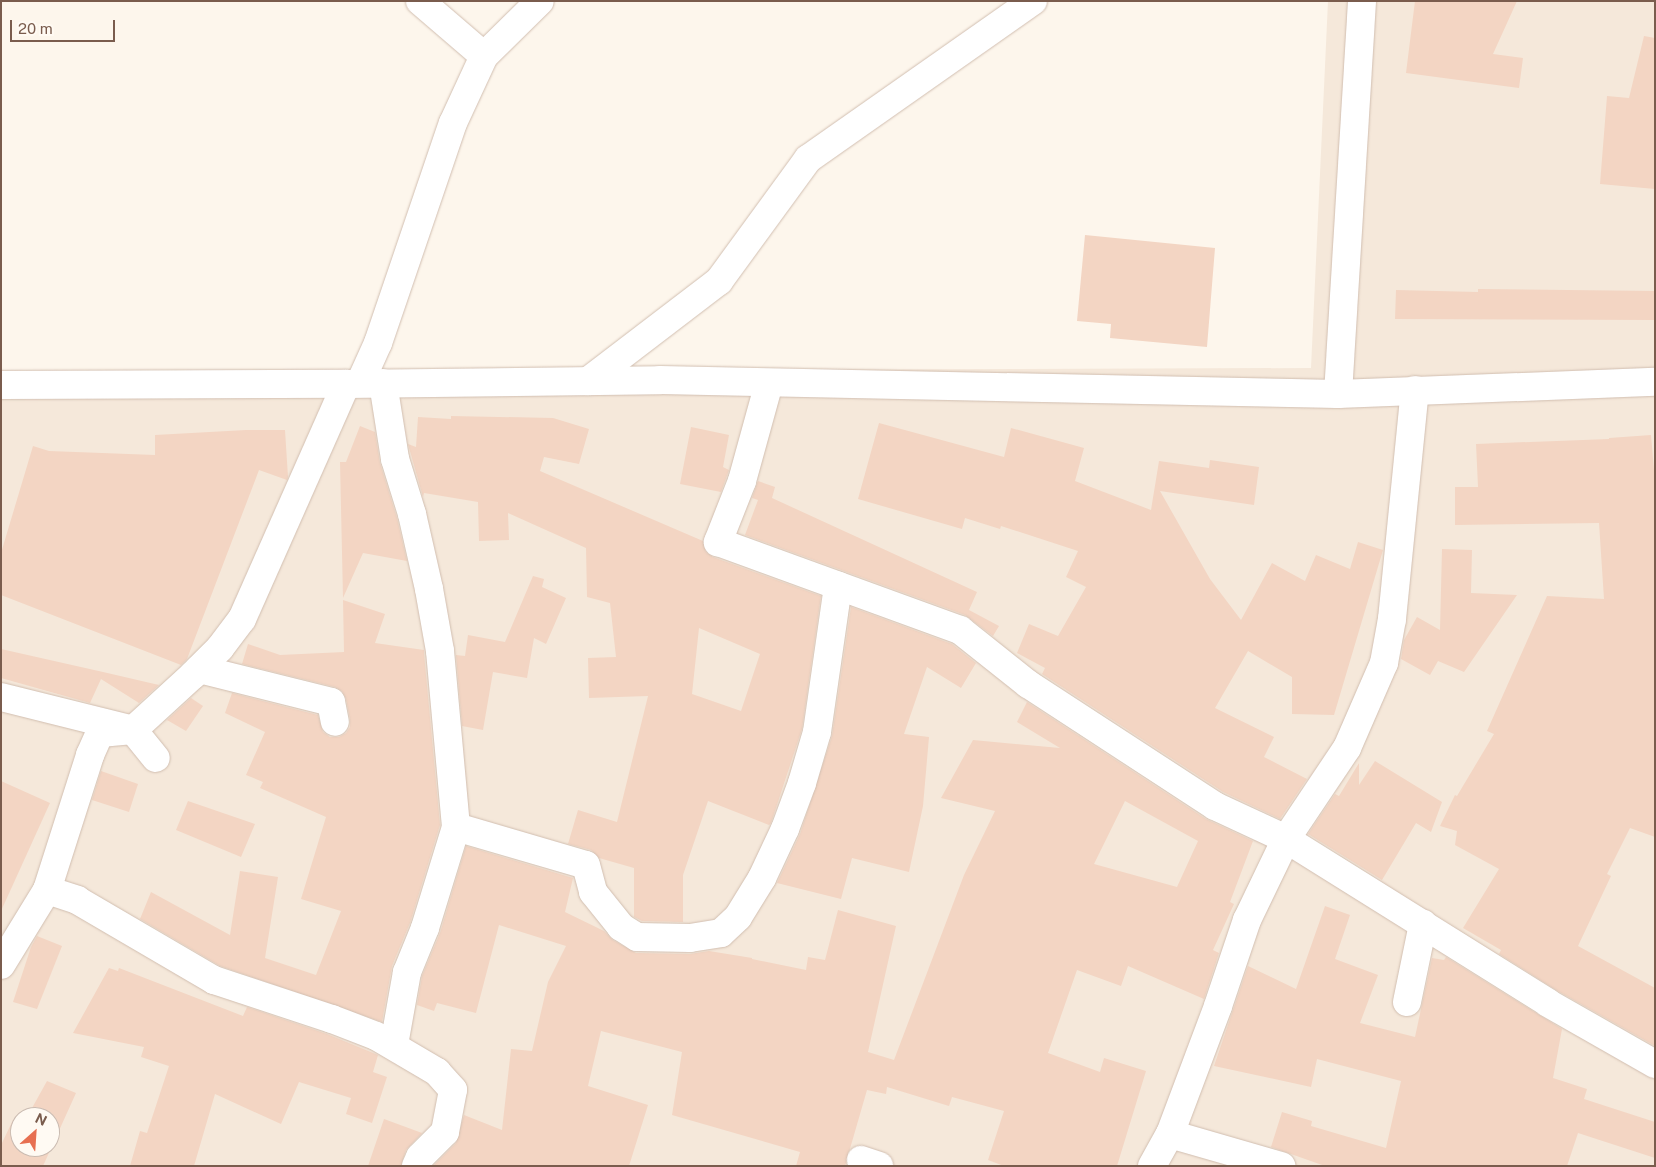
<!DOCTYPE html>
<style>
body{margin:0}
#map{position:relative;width:1656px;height:1167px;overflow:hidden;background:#fdf6ec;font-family:"Public Sans",sans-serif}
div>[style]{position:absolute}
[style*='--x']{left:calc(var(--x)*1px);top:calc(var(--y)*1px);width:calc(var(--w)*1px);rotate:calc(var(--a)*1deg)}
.residential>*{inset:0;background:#f5e8da}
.building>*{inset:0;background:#f3d5c3}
.roads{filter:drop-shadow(0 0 1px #d1beb0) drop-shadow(0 0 1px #d1beb0)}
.minor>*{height:28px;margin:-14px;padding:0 14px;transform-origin:14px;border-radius:14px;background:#fff}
span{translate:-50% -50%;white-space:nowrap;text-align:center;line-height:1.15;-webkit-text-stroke:4.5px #fffaf3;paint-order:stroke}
.frame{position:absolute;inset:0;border:2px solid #7a5c4d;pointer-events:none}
.north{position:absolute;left:10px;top:1107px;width:50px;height:50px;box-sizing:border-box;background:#fffaf3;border:1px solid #cabbb1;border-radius:50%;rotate:26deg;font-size:14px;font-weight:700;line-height:20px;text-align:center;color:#7a5c4d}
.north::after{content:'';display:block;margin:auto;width:18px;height:22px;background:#e76f51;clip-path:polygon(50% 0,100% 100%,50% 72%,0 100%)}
.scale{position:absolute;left:10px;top:20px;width:105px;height:22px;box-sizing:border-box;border:2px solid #7a5c4d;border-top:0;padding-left:6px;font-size:15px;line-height:18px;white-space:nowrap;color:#7a5c4d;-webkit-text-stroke:4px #fffaf3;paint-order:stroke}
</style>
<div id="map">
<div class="residential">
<i style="clip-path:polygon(evenodd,1328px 1px,1655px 1px,1655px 1166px,1px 1166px,1px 372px,1311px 368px,1328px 1px,20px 1117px,50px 1117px,50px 1147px,20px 1147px,20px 1117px)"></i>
</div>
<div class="building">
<i style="clip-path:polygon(1415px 1px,1517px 1px,1493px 54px,1523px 58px,1519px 88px,1406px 73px)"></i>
<i style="clip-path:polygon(1644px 36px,1655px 38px,1655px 189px,1600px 184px,1607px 96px,1629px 98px)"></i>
<i style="clip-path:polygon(1085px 235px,1215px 248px,1207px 347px,1110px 338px,1111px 324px,1077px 321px)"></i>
<i style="clip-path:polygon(1478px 289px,1655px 291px,1655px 320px,1395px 319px,1396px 290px,1478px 292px)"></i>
<i style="clip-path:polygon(evenodd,451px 416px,553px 418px,589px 429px,579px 464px,544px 457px,540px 471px,703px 541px,706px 552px,713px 557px,821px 596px,802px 729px,771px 823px,769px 825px,708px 801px,683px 875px,683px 922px,642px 921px,634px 917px,634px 868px,599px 858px,591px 850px,568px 844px,578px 810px,617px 822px,648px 696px,589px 698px,588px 658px,616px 657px,610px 603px,587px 597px,586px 548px,508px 513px,509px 540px,479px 541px,478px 502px,424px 493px,423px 497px,408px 444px,416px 447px,418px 417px,451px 419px,451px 416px,699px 628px,760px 654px,741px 711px,692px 694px,699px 628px)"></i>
<i style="clip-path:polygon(879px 423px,1004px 457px,1011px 428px,1084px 448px,1075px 481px,1151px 510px,1159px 461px,1209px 468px,1210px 460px,1259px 467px,1254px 505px,1160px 491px,1210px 579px,1241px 620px,1272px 563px,1305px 581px,1316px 555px,1350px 569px,1358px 542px,1383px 550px,1334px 715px,1292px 714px,1292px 677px,1248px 651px,1215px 708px,1274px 737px,1264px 757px,1307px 779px,1280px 819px,1223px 792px,1042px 674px,1045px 668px,1017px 653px,1029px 624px,1058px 636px,1086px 587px,1066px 577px,1078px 551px,1001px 526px,1000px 529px,965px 518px,962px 529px,858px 499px)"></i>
<i style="clip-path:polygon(360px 426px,375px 432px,380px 463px,397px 518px,407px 561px,363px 553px,343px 598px,340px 462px,346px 462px)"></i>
<i style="clip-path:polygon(691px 427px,729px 435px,723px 467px,729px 470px,721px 492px,680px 484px)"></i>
<i style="clip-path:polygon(246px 430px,285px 430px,288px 477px,287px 480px,259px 470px,187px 659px,181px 665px,1px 595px,1px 553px,33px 446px,49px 451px,155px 455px,155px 435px)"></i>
<i style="clip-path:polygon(1651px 435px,1655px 482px,1655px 837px,1630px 828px,1607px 874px,1611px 876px,1578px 946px,1655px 988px,1655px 1046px,1556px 990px,1499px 954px,1501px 950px,1463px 928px,1499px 869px,1455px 845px,1457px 831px,1440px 826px,1455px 795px,1457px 796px,1494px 734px,1487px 731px,1547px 596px,1604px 599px,1599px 523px,1455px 525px,1455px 487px,1478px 487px,1476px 444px,1609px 439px,1609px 438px)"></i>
<i style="clip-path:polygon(758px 481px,775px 487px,772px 498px,977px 592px,969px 610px,999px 626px,993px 636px,965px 615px,745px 535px,758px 500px,752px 498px)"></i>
<i style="clip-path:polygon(1442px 549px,1472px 550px,1471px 593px,1517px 595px,1464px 672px,1438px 661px,1430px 675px,1401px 659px,1404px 640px,1417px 617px,1440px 630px)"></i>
<i style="clip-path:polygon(533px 576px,544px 579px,542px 587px,566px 598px,546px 644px,534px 638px,527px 678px,493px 672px,483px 730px,462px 726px,456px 655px,465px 656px,468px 635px,505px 642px)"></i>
<i style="clip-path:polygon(343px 600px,385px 614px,375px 643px,424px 650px,424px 653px,440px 825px,410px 923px,392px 966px,382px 1022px,220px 966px,140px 919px,151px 892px,230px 935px,240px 871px,278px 877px,265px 958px,316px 975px,341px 911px,301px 899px,326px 817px,260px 788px,263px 782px,246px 775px,265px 732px,225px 713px,232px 693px,318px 715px,323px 732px,330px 737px,339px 737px,346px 733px,350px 727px,350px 719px,346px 699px,342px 691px,335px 687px,242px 664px,248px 644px,280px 655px,344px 652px)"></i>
<i style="clip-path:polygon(851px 607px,952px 644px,976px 663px,961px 688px,927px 667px,904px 734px,929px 737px,923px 806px,909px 872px,852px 858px,841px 899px,777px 883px,800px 834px,832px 736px)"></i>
<i style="clip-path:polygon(1px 649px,103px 672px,159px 685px,139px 703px,101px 679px,90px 703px,1px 678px)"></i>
<i style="clip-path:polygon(191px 698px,203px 706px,186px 731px,167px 720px)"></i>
<i style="clip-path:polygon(evenodd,1027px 702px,1206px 819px,1253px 841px,1230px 902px,1234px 904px,1213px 950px,1219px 953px,1204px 999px,1128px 966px,1121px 986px,1077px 970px,1048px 1053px,1100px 1072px,1104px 1058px,1146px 1071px,1117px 1166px,1004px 1166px,988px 1160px,1004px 1111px,952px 1097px,949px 1106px,887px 1087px,886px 1094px,867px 1090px,845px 1166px,796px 1166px,800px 1152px,672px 1115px,682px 1052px,601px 1031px,588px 1086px,648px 1105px,629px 1166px,433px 1166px,456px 1143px,464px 1115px,502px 1130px,511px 1049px,532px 1051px,548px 982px,566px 946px,499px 925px,476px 1013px,437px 1003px,434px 1011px,417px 1005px,422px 976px,440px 933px,466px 846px,573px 878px,565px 912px,604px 931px,613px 940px,636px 953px,690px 954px,709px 951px,752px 958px,752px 959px,806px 970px,808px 957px,825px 960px,838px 910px,896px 926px,868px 1052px,894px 1060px,964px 875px,995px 811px,941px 798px,973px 740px,1060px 748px,1017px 722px,1027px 702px,1125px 801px,1198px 841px,1177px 887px,1094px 864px,1125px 801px)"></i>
<i style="clip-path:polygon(1375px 761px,1442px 802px,1431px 832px,1416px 823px,1382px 880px,1308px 834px,1335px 794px,1339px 796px,1359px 763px,1359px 785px)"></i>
<i style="clip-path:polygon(101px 771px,138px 784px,129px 812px,92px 800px)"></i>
<i style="clip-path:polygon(1px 781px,50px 803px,1px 911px)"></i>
<i style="clip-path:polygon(188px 801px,255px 824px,241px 857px,176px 830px)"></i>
<i style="clip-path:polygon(1325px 906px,1350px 915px,1335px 959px,1378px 975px,1360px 1023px,1415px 1037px,1432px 958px,1444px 960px,1446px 957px,1562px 1029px,1553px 1078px,1587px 1089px,1584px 1099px,1655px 1122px,1655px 1158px,1578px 1133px,1567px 1166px,1325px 1166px,1271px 1147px,1282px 1112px,1312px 1121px,1311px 1126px,1386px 1148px,1401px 1081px,1317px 1059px,1311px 1087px,1214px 1066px,1248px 966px,1296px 989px)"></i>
<i style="clip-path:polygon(37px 936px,62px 946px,37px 1009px,13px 1002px,31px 947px)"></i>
<i style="clip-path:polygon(109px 968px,118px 971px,119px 968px,243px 1016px,247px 1007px,327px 1034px,378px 1055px,373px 1072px,387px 1077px,372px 1123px,346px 1114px,351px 1098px,299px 1082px,281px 1124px,215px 1094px,194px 1166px,130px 1166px,140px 1131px,147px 1133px,169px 1066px,141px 1057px,144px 1047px,73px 1033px)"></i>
<i style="clip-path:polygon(47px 1081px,76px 1093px,43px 1166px,1px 1166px,1px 1145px,13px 1120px,20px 1124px,20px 1147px,50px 1147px,50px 1117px,27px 1117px)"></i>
<i style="clip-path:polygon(384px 1119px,422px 1133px,406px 1150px,401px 1166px,368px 1166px)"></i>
</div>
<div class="roads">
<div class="minor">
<i style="--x:420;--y:1;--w:84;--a:40.7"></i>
<i style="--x:588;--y:381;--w:165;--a:-37.4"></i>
<i style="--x:719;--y:281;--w:151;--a:-53.9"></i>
<i style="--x:808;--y:159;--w:275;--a:-35.1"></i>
<i style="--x:360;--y:383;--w:44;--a:-65.8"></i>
<i style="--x:378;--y:343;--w:232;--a:-71.2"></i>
<i style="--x:453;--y:123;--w:74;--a:-65.2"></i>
<i style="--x:484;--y:56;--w:78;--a:-44.5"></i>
<i style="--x:383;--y:383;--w:77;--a:81"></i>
<i style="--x:395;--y:459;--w:58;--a:72.8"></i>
<i style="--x:412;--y:514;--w:77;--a:77.2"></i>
<i style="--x:429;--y:589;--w:63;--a:79.9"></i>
<i style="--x:440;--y:651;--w:177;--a:84.8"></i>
<i style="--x:456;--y:827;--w:106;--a:107.1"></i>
<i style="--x:425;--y:928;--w:48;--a:112.2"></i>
<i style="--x:407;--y:972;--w:74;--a:100.1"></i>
<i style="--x:769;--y:383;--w:102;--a:105.4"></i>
<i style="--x:742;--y:481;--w:66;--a:111.5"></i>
<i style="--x:718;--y:542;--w:258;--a:20"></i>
<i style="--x:960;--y:630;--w:87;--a:38.5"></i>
<i style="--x:1028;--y:684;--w:223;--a:33.1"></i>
<i style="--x:1215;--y:806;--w:78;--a:24.9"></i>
<i style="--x:1286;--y:839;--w:309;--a:32"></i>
<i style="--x:1548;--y:1003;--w:123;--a:29.7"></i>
<i style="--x:1;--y:385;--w:345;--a:-0.2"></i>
<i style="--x:346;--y:384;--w:314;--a:-0.7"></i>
<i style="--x:660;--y:380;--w:678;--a:1.18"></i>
<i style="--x:1338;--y:394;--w:317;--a:-2.2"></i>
<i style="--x:1338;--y:394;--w:394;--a:-86.5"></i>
<i style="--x:199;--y:669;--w:136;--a:14"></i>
<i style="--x:331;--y:702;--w:20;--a:79"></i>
<i style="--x:1;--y:697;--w:136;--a:14"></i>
<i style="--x:133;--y:730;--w:36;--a:51"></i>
<i style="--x:456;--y:827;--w:135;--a:16.3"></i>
<i style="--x:586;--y:865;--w:28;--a:75"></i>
<i style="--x:593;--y:892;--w:45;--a:51.3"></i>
<i style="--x:621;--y:927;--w:19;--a:32"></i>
<i style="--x:637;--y:937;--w:53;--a:1.1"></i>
<i style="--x:690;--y:938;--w:31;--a:-9"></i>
<i style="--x:721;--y:933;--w:23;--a:-43"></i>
<i style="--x:738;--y:917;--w:46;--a:-58.4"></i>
<i style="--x:762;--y:878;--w:54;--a:-64.9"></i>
<i style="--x:785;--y:829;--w:49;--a:-69.7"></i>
<i style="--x:802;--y:783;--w:53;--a:-73.6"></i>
<i style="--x:817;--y:732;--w:148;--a:-81.8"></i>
<i style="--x:47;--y:890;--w:32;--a:18"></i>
<i style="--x:77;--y:900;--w:159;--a:30.3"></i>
<i style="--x:214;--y:980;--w:124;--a:18.3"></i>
<i style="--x:332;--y:1019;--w:47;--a:21.1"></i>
<i style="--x:376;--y:1036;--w:71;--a:30.5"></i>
<i style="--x:437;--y:1072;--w:24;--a:48"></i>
<i style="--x:453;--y:1090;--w:43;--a:100.8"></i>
<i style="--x:445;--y:1132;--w:35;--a:135"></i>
<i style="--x:420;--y:1157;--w:10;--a:114"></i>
<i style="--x:1;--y:965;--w:88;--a:-58.5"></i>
<i style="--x:47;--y:890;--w:142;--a:-72.3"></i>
<i style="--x:90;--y:755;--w:24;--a:-66"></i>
<i style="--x:100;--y:733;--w:33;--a:-5"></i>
<i style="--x:133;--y:730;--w:81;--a:-42.5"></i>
<i style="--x:193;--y:675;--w:38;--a:-45"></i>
<i style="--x:220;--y:648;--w:36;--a:-53"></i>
<i style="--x:242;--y:619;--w:257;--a:-66.1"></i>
<i style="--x:1407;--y:1002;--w:80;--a:-78.4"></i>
<i style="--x:1170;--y:1134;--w:116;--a:16.1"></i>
<i style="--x:861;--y:1160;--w:19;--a:18"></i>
<i style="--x:1152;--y:1166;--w:37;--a:-61"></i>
<i style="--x:1170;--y:1134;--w:137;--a:-69.4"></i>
<i style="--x:1218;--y:1006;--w:91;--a:-71.4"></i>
<i style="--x:1247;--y:920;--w:90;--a:-64.3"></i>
<i style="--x:1286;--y:839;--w:110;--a:-56.2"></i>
<i style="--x:1347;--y:748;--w:93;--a:-66.5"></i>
<i style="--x:1384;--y:663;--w:45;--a:-79.7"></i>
<i style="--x:1392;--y:619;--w:230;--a:-84.3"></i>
</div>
</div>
<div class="frame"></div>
<div class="north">N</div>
<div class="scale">20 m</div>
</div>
